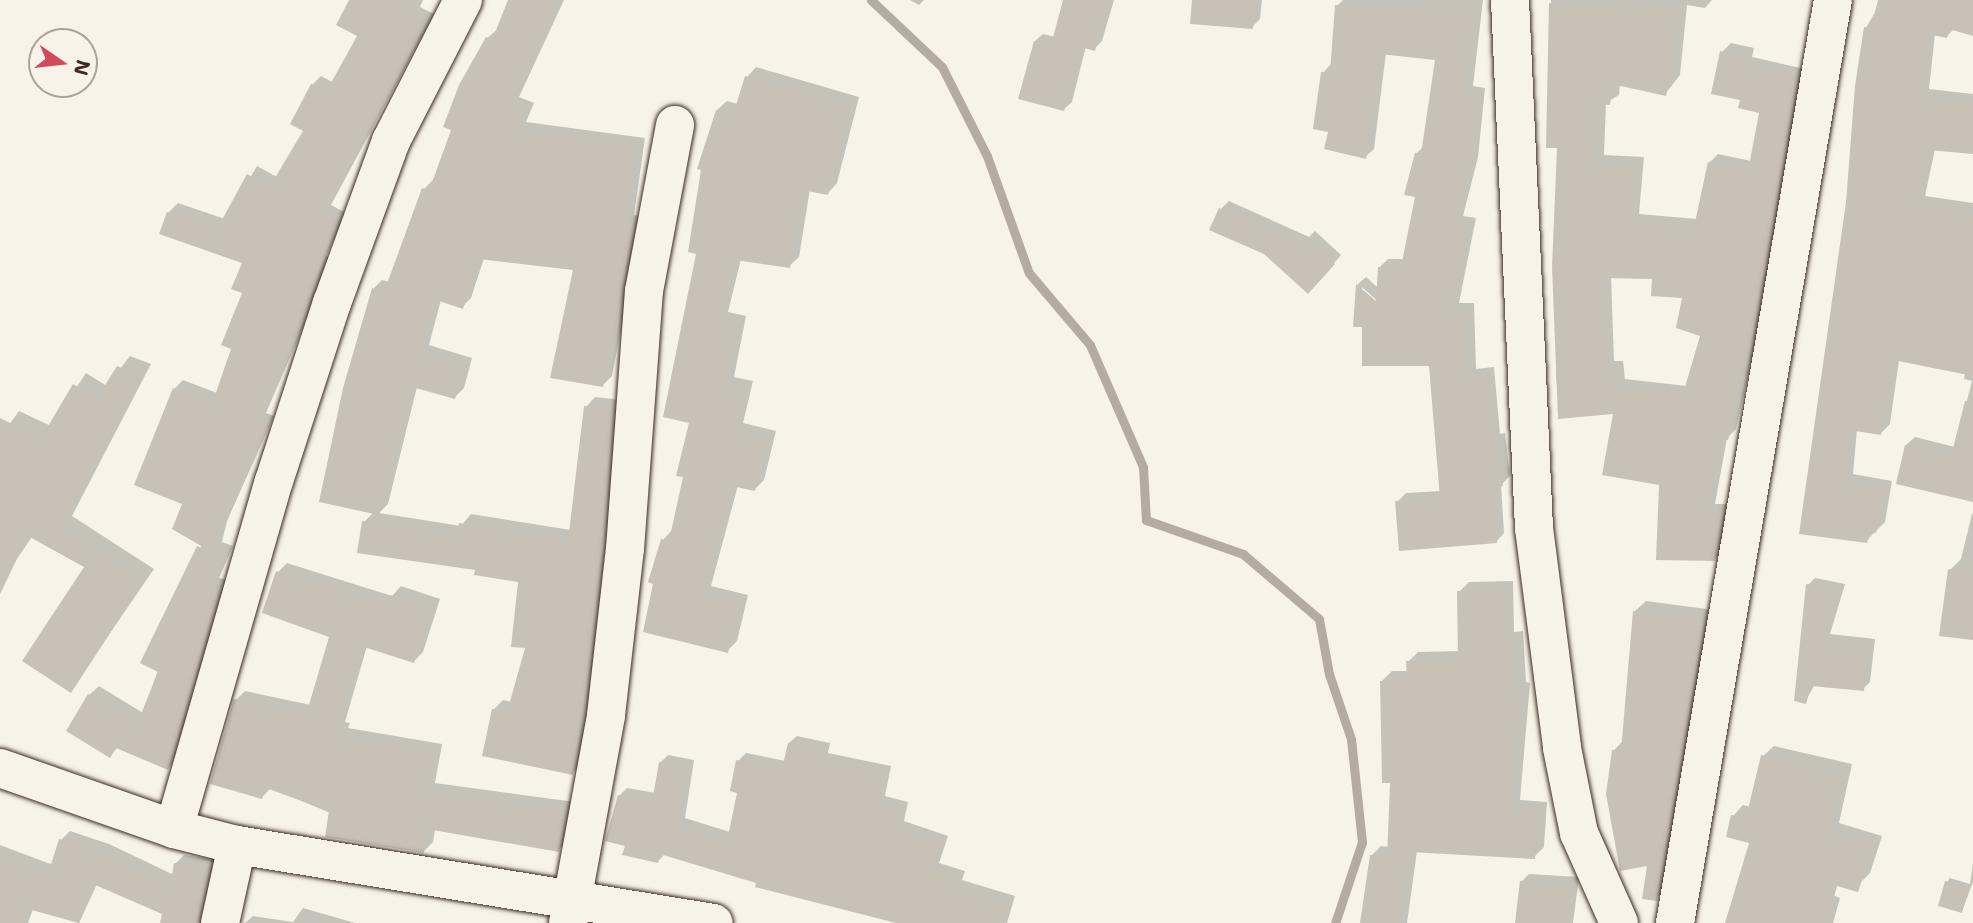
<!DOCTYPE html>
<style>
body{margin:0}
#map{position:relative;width:1973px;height:923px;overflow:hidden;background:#f7f3e8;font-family:"Shantell Sans",sans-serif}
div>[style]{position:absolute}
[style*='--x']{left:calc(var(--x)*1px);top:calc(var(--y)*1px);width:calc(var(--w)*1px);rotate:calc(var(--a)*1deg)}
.shadow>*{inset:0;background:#0003}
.stream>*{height:9px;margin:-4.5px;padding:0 4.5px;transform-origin:4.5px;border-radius:4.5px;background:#b4aca0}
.building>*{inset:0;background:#c8c1b6}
.roads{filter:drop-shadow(0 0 2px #3b2a1e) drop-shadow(0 0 2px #3b2a1e)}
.minor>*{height:38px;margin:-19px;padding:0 19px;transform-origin:19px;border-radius:19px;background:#f7f3e8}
.major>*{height:38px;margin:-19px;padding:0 19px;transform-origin:19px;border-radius:19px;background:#f7f3e8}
span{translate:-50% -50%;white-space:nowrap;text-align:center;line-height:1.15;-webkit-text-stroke:5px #f7f3e8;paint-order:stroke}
.north{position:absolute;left:28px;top:28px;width:70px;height:70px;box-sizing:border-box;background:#f7f3e8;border:2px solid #aca397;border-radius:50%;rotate:104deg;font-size:19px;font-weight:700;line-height:28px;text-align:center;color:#3b2a1e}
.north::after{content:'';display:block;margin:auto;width:24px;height:32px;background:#d1495b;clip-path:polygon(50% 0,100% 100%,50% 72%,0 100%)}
</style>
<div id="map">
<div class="shadow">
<i style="clip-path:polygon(351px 0,423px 0,420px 7px,434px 14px,331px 205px,346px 213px,326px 256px,330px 257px,315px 300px,266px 413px,274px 416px,227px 521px,222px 542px,233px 546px,219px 578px,228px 580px,177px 759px,168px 768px,118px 747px,110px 756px,89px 695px,99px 686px,143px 713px,202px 544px,184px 503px,174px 389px,183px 380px,217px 393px,233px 348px,244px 292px,244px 261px,168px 213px,178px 203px,225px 219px,257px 166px,277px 177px,305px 130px,312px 85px,321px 76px,334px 83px,359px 35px)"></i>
<i style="clip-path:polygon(510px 0,564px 0,519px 97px,534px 103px,526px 122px,645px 138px,634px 215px,641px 216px,640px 229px,612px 376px,603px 385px,575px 269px,484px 258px,471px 298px,462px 307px,441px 300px,429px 345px,472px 358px,464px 388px,455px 397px,417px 387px,388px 504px,379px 513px,461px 526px,471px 514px,571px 530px,586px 407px,595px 397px,622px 400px,582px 763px,572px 773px,493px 710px,503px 700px,512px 702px,527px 647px,520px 581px,477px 569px,364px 522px,374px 512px,373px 289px,382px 280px,390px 282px,424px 189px,433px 180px,453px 129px,460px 86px,487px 38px,498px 29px)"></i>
<i style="clip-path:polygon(910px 0,924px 0,919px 5px)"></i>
<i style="clip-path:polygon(1065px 0,1114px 0,1102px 41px,1094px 49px,1086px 46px,1072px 102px,1064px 109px,1035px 41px,1043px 34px,1055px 37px)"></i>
<i style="clip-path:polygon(1194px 0,1262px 0,1260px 19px,1252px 27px)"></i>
<i style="clip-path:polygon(evenodd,1343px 0,1483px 0,1473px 86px,1485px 88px,1478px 157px,1463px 216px,1476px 218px,1459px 303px,1474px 303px,1476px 369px,1494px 367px,1500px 434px,1505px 433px,1510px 476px,1501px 485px,1504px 533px,1496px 542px,1397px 502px,1406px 493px,1441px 491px,1431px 364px,1363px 326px,1354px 325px,1358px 284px,1366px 277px,1378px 288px,1380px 267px,1388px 259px,1404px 259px,1417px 196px,1416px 154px,1424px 146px,1437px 58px,1386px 53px,1374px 149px,1365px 157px,1331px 130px,1323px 73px,1331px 64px,1337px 6px,1343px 0,1362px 287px,1383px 306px,1362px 292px,1362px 287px)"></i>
<i style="clip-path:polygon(evenodd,1551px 0,1712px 0,1705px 8px,1687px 5px,1680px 75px,1665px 94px,1620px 84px,1619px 95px,1606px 103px,1604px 155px,1644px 157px,1639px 214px,1697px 219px,1709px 163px,1718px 154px,1751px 161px,1761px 111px,1742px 99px,1722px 52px,1731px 43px,1754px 48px,1752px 57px,1805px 69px,1769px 282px,1736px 429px,1727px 438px,1715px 504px,1728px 504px,1723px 551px,1714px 560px,1615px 412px,1560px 417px,1556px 374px,1559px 147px,1547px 146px,1551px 0,1611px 276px,1654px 278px,1685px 296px,1702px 335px,1687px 386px,1625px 379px,1623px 361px,1614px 361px,1611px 276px)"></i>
<i style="clip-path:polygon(1882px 0,1973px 0,1973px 34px,1954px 29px,1947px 36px,1935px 34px,1929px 89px,1973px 94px,1973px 153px,1935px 149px,1925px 196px,1973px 203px,1973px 456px,1963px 488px,1906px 445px,1915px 437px,1955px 447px,1972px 381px,1964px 379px,1965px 373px,1899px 360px,1890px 424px,1881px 433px,1857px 429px,1853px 474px,1892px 481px,1885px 522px,1866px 541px,1801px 532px,1848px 202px,1866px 28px)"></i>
<i style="clip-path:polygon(756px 67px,859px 97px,837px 183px,828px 193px,810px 189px,799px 257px,789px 266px,741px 259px,728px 312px,746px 316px,734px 377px,753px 381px,743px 423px,776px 431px,764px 480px,755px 489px,738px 485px,711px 586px,748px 595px,737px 641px,727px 651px,663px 540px,672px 530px,686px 476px,698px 252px,717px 110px,727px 101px,738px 104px,747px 77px)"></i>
<i style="clip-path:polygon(1229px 201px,1309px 237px,1315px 231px,1341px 255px,1316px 284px,1221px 209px)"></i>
<i style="clip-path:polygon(130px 356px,151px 364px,72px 516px,154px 569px,70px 691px,87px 566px,32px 537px,0 583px,0 438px,19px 411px,51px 426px,86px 373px,107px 386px)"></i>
<i style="clip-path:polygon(1972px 514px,1973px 513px,1973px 639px,1950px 570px,1961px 559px)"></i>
<i style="clip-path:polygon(287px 563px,392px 596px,401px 586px,440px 599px,423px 652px,414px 661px,367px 646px,345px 722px,350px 723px,348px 728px,442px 744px,435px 783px,575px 802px,568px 841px,558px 850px,435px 829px,433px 842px,423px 852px,271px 788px,262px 797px,236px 700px,245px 691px,311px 705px,331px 636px,278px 572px)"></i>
<i style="clip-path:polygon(1815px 578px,1845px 584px,1830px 634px,1875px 639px,1870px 682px,1863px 689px,1815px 684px,1805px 702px,1808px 585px)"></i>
<i style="clip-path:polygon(1513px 581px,1514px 632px,1523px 631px,1526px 682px,1530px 683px,1520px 800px,1547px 802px,1544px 847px,1534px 857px,1417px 851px,1407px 923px,1362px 923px,1371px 856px,1381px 846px,1389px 847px,1392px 782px,1382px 681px,1392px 671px,1408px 671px,1408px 662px,1418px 652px,1460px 651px,1459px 592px,1469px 582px)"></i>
<i style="clip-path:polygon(1646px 601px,1714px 610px,1666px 889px,1656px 899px,1613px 751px,1623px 741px,1635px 611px)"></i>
<i style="clip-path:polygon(797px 736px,830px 743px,828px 753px,891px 766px,885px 796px,908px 802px,904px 821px,948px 836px,939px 863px,965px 871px,962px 880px,1015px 896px,1007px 923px,901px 923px,665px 854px,657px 862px,627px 844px,619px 796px,627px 788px,656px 793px,660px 763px,668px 755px,694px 760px,685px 818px,730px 832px,739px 791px,738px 761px,746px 753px,786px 761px,789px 743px)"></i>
<i style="clip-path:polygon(1774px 746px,1852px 764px,1839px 823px,1882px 836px,1870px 873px,1860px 883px,1812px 887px,1840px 898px,1833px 923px,1727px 923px,1752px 841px,1733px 816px,1743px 805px,1751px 807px,1763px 756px)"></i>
<i style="clip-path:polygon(70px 831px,109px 844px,174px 875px,175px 864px,184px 855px,217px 860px,210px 923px,162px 923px,164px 913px,97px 884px,79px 923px,33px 909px,28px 923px,0 923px,0 845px,53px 865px,61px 840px)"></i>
<i style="clip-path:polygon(1973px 863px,1973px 882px,1962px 911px,1947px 882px,1950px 878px,1970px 884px)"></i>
<i style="clip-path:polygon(1529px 874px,1579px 877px,1573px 923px,1517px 923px,1521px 882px)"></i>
<i style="clip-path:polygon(303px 908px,355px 923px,245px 923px,253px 916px,293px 922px)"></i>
</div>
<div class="stream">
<i style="--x:871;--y:0;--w:98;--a:43.3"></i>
<i style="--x:942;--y:67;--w:100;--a:63.2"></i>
<i style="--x:987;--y:156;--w:124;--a:70.3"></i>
<i style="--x:1029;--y:273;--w:94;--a:49.7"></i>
<i style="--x:1090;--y:345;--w:133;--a:66.5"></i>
<i style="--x:1143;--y:467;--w:53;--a:86.8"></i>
<i style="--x:1146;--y:520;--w:103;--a:19.3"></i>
<i style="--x:1243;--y:554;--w:100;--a:40.5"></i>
<i style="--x:1319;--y:619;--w:56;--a:79.7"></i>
<i style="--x:1329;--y:674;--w:69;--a:71.3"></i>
<i style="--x:1351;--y:739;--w:104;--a:83.9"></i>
<i style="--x:1362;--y:842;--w:85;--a:108.4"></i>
</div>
<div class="building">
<i style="clip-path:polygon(349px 0,420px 0,412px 17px,426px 24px,323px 214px,338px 222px,318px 265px,322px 267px,307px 310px,258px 422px,267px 425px,219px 532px,214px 551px,225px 555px,211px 587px,220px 589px,168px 770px,116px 748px,110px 758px,66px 731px,88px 694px,137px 724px,158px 672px,140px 663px,197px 546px,208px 550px,172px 529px,182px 504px,134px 485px,173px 388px,212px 404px,231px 349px,221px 345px,242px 293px,231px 289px,242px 263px,159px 234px,167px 212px,217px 229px,247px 174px,270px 186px,303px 131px,290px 124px,311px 84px,326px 92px,357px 36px,336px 25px)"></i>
<i style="clip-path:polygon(508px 0,545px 0,558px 6px,511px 106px,526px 112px,519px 131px,636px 147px,626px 224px,633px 225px,631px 239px,603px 387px,550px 378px,573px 270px,479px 259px,463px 309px,436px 300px,421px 354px,465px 367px,455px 399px,412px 387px,379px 515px,319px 502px,343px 388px,372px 288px,384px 292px,422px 188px,429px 191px,451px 130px,443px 127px,459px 85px,486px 37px,492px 40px)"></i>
<i style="clip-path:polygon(1063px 0,1109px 0,1095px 51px,1081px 47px,1064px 111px,1018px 99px,1034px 41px,1051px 45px)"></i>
<i style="clip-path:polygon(1192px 0,1255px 0,1253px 29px,1190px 24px)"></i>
<i style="clip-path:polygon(1422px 0,1475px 4px,1465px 95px,1478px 97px,1470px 167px,1456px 224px,1469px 226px,1452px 311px,1466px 311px,1468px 377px,1486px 375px,1492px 441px,1497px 441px,1503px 486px,1492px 488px,1497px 543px,1399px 551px,1395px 501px,1440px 498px,1429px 366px,1362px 366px,1362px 327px,1353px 327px,1356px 284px,1376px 301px,1378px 267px,1401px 267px,1415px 197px,1404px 195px,1415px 153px,1421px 154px,1435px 60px,1380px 54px,1366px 159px,1324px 149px,1328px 132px,1313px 129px,1321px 72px,1330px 73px,1335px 5px,1421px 11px)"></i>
<i style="clip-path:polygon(1878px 0,1973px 0,1973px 36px,1949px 29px,1947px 38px,1928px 34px,1921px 98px,1973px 103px,1973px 154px,1929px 150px,1917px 204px,1973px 213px,1973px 376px,1893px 360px,1881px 435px,1849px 430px,1845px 483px,1884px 489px,1876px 533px,1871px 532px,1867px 543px,1799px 534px,1846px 202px,1855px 86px,1864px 27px,1871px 28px)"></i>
<i style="clip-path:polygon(evenodd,1620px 1px,1679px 8px,1672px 86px,1668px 85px,1666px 96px,1612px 84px,1610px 105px,1598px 104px,1596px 163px,1635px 165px,1631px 223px,1694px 227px,1708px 162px,1748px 171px,1759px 113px,1738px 108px,1740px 100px,1711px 94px,1720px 51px,1746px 57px,1744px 65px,1798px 78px,1761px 292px,1728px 440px,1720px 438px,1708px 512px,1720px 512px,1715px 561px,1656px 560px,1659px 485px,1602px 475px,1613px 414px,1558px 419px,1552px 267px,1557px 148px,1546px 148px,1549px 3px,1619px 6px,1620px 1px,1603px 278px,1652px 279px,1651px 296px,1682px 298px,1676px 328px,1700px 336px,1683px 394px,1616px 387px,1615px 369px,1606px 369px,1603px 278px)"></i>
<i style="clip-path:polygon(745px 76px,850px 106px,828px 195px,802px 190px,790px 268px,735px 260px,720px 322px,737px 325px,725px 386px,745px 391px,735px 432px,768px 440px,755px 491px,732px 486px,703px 596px,739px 605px,728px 653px,643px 632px,653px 584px,648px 582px,661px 539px,669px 541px,683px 477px,676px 476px,689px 423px,663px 417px,696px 254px,688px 252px,701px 170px,697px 169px,716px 110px,733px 115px)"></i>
<i style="clip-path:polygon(1219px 208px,1300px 244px,1305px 238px,1335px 264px,1308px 294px,1264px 254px,1209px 230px)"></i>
<i style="clip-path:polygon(117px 366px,141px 376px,61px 528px,144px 581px,71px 693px,22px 661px,84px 567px,28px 536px,0 594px,0 418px,41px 438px,73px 384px,97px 398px)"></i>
<i style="clip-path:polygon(1965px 401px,1973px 402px,1973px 502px,1896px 484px,1905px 445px,1951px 456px)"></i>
<i style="clip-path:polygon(584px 406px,613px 410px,600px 577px,573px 775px,482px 756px,492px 709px,507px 712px,525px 648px,511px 647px,518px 582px,474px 575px,475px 570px,357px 553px,362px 521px,457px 536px,459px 523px,568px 541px)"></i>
<i style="clip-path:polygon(1948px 569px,1973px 574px,1973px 640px,1939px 636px)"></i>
<i style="clip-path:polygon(276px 571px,387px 606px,390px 595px,432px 609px,414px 663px,361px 646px,336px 731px,341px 733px,340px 738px,433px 753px,427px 792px,566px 811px,559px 852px,427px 829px,424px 853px,325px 837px,329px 811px,266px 788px,262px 799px,210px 784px,234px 699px,306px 715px,329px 637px,262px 613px)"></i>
<i style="clip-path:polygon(1806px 584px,1839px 591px,1824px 641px,1868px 645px,1864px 691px,1811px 686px,1806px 704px,1794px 701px)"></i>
<i style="clip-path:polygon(1503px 590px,1505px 641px,1514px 640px,1517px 692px,1521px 692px,1511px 810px,1538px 812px,1535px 859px,1410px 852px,1399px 923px,1360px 923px,1370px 855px,1387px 858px,1390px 783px,1382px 783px,1380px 681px,1407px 681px,1406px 661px,1458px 660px,1457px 591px)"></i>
<i style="clip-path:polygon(1633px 611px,1705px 620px,1657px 901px,1642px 899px,1647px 866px,1620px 871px,1606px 794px,1612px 750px,1621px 751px)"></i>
<i style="clip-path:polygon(788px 743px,823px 750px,821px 760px,885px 773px,878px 804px,901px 810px,897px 829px,942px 844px,932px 871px,958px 879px,955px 888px,1009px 904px,1003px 923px,896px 923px,755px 887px,756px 883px,660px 854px,658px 863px,622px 855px,625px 846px,605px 841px,618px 795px,652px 802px,659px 762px,687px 767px,678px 826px,727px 841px,737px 793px,730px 791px,736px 760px,782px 769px)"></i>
<i style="clip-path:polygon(1761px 755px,1843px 775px,1829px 833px,1873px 846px,1858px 892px,1837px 886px,1827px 923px,1725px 923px,1749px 843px,1726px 837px,1731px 815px,1746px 818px)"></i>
<i style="clip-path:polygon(59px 839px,100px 852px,170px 886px,174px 863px,210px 868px,199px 923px,160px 923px,162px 914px,93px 884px,79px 923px,28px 909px,24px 923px,0 923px,0 859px,48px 874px)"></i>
<i style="clip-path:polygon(1520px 881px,1571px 888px,1567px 923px,1515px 923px)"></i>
<i style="clip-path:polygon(1945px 881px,1969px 888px,1962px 913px,1938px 906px)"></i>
</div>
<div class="roads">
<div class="minor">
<i style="--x:1510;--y:0;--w:529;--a:87.4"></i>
<i style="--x:1534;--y:528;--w:222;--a:82.7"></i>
<i style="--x:1562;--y:748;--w:87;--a:78.7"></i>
<i style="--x:1579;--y:833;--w:98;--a:66"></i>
<i style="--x:174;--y:829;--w:362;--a:-74"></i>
<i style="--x:274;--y:481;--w:187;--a:-72"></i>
<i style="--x:332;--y:303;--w:172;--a:-70"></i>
<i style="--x:391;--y:141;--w:158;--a:-62.9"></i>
<i style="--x:220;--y:923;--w:80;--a:-77.7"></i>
<i style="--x:568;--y:923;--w:211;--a:-79.6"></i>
<i style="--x:606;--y:715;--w:167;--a:-83.5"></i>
<i style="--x:625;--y:549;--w:259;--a:-85.8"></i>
<i style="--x:644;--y:291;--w:169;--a:-79.4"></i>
<i style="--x:1675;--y:923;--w:936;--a:-80.29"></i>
</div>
<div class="major">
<i style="--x:0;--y:768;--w:184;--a:19.3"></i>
<i style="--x:174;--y:829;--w:65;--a:14.3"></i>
<i style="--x:237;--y:845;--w:483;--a:9.3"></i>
</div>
</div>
<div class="north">N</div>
</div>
